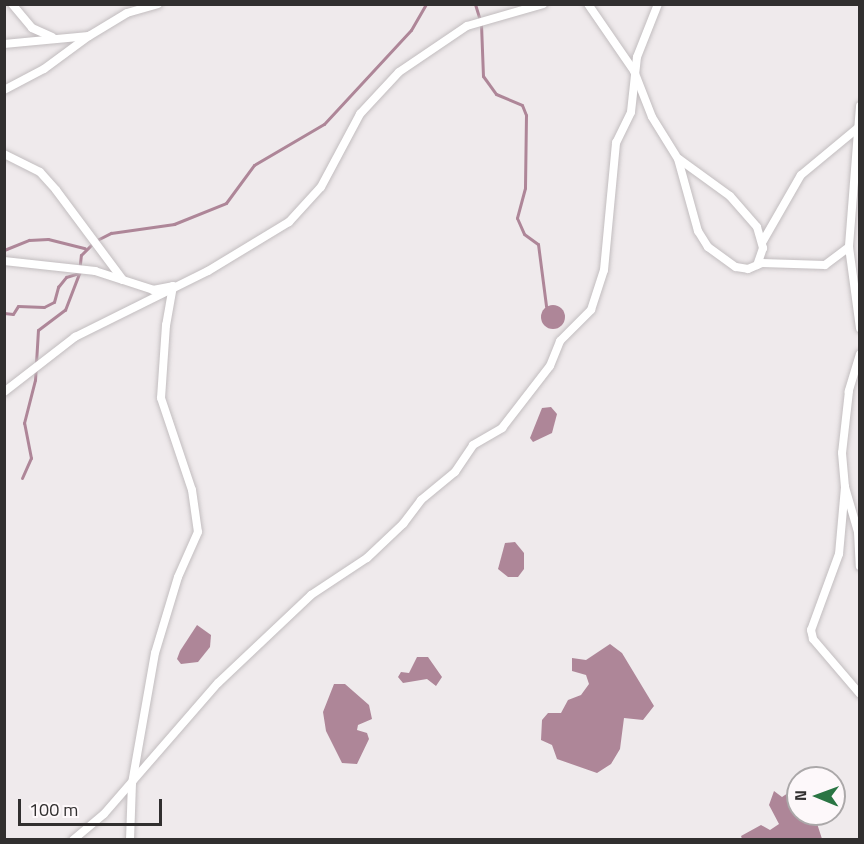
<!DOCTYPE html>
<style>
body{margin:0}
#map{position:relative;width:864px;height:844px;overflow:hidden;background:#efeaec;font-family:"Titillium Web",sans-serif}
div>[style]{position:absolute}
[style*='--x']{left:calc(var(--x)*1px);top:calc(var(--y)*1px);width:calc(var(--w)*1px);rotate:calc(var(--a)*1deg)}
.water>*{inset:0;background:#ae8698}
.round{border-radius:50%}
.stream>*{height:3px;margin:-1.5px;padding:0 1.5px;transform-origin:1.5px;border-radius:1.5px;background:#ae8698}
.roads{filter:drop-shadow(0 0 2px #c2bdbf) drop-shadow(0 0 2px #c2bdbf)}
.street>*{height:8px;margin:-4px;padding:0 4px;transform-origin:4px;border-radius:4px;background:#fff}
span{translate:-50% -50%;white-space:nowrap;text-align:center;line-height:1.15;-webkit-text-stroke:6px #fdf8fa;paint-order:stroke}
.frame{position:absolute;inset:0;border:6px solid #312f2f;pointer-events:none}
.north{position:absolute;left:786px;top:766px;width:60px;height:60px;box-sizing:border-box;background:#fdf8fa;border:2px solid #aba8a9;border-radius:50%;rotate:271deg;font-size:16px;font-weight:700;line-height:24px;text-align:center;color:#312f2f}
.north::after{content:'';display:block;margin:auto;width:21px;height:27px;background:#2a7543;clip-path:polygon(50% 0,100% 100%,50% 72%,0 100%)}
.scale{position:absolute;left:18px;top:799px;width:144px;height:27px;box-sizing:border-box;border:3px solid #312f2f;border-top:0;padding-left:8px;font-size:18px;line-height:21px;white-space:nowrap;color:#312f2f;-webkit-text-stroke:4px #fdf8fa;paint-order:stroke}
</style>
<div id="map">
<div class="water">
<i class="round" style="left:541px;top:305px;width:24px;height:24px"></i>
<i style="clip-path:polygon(551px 407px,557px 414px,552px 433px,533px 442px,530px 438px,542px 408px)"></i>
<i style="clip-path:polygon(515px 542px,524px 553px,524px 569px,518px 577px,508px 577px,498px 569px,505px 543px)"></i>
<i style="clip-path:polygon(197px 625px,211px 635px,210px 647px,198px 662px,181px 664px,177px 659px,180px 651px)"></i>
<i style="clip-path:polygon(610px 644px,622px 653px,654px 706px,643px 720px,624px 718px,620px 749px,611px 764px,597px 773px,557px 759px,552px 745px,541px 740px,542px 720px,548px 713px,561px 713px,568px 700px,581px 695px,589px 684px,586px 675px,572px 671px,572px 658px,586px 660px)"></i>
<i style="clip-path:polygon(417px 657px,428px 657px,442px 677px,436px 686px,427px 679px,403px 683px,398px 677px,401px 672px,409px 673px)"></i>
<i style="clip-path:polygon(334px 684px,345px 684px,369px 705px,372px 719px,358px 725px,357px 730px,367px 733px,369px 739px,357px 764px,342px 763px,326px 731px,323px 712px)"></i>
<i style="clip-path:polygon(774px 791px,782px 797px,791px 791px,798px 793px,798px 814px,814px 814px,822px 839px,742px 839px,741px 836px,761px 825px,770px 830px,779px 824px,769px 805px)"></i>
</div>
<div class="stream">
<i style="--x:475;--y:4;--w:21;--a:73"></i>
<i style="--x:481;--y:24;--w:52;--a:87.8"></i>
<i style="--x:483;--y:76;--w:22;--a:54"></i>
<i style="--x:496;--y:94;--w:28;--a:23"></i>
<i style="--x:522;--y:105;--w:11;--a:68"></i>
<i style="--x:526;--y:115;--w:73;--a:90.8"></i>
<i style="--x:525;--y:188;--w:31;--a:105"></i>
<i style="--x:517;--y:218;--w:17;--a:66"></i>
<i style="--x:524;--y:234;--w:17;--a:36"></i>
<i style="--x:538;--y:244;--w:63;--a:82.6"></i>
<i style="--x:4;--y:250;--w:27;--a:-22"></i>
<i style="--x:29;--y:240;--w:19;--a:-3"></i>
<i style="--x:48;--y:239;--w:38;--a:14"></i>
<i style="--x:4;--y:313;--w:9;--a:6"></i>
<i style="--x:13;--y:314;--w:9;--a:-58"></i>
<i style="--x:18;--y:306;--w:26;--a:2"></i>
<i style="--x:44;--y:307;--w:11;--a:-27"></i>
<i style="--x:54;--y:302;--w:16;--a:-75"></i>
<i style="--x:58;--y:287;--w:13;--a:-51"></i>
<i style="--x:66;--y:277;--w:14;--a:-17"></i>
<i style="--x:79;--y:273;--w:18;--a:-84"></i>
<i style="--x:81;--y:255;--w:20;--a:-45"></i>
<i style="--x:95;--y:241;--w:18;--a:-27"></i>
<i style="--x:111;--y:233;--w:64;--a:-8.1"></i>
<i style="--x:174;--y:224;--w:56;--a:-22"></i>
<i style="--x:226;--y:203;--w:47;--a:-53.6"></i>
<i style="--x:254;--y:165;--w:81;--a:-30.4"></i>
<i style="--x:324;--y:124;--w:128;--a:-47.2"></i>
<i style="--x:411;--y:30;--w:30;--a:-60"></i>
<i style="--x:22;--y:478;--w:22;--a:-66"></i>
<i style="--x:31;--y:458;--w:36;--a:-101"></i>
<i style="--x:24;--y:423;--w:44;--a:-75.7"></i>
<i style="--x:35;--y:380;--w:50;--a:-86.6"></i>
<i style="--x:38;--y:330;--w:34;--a:-37"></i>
<i style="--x:65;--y:310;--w:40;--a:-69"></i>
</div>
<div class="roads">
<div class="street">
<i style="--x:12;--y:4;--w:31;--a:50"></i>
<i style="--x:32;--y:28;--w:22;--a:24"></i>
<i style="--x:588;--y:4;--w:81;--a:55.5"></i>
<i style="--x:634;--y:71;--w:49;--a:68.6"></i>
<i style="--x:652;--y:117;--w:49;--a:58.2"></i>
<i style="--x:678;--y:159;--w:75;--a:74.5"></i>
<i style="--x:698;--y:231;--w:19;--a:58"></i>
<i style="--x:708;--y:247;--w:34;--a:36"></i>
<i style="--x:736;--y:267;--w:12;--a:9"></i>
<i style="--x:748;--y:269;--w:15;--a:-23"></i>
<i style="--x:762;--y:263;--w:63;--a:1.8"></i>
<i style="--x:825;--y:265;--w:30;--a:-37"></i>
<i style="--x:4;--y:44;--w:85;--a:-5.4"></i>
<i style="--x:89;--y:36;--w:44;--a:-31.2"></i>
<i style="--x:127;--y:13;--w:32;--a:-16"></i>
<i style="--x:4;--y:90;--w:45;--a:-27.7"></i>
<i style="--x:44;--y:69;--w:56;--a:-36.3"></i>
<i style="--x:860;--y:106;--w:141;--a:94.5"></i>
<i style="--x:849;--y:247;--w:82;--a:82.3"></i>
<i style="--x:4;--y:154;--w:40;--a:26.6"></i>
<i style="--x:40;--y:172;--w:24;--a:48"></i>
<i style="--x:56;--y:190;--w:112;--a:53.3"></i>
<i style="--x:123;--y:280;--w:32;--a:18"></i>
<i style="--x:153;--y:290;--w:20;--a:-11"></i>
<i style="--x:173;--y:286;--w:40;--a:100"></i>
<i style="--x:166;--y:325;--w:73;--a:93.9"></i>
<i style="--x:161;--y:398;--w:97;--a:71.4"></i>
<i style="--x:192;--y:490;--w:42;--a:81.9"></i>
<i style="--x:198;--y:532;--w:49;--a:114"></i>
<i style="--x:178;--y:577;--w:79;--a:106.8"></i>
<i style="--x:155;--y:653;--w:132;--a:100"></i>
<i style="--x:132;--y:783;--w:57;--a:92"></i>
<i style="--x:679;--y:159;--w:63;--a:36"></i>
<i style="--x:730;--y:196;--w:41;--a:48.9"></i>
<i style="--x:757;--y:227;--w:22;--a:74"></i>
<i style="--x:763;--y:248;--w:18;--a:109"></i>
<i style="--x:763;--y:241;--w:76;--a:-60.1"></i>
<i style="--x:801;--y:175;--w:75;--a:-39.6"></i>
<i style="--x:4;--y:261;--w:92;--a:6.3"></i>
<i style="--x:95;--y:271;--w:29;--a:18"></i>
<i style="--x:860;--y:354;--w:39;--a:107"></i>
<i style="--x:849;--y:391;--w:62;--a:96.4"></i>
<i style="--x:842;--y:453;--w:34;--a:85"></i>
<i style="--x:845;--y:487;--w:47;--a:73.9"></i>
<i style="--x:858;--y:532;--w:34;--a:87"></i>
<i style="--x:4;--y:392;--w:90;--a:-37.8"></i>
<i style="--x:75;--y:337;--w:148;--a:-26.4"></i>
<i style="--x:208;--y:271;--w:95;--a:-31.2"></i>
<i style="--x:289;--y:222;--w:47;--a:-47.6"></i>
<i style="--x:321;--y:187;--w:83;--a:-61.9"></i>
<i style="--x:360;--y:114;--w:57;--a:-47.1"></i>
<i style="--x:399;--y:72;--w:82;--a:-34.1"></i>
<i style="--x:467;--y:26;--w:79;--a:-16.1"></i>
<i style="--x:845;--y:487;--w:67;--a:95.1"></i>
<i style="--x:839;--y:554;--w:81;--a:110.2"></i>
<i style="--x:811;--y:630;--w:9;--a:77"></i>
<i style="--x:813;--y:639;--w:72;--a:49.5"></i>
<i style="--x:73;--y:840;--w:40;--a:-40"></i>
<i style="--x:104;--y:814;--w:174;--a:-49"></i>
<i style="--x:218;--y:683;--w:128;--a:-43.4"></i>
<i style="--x:311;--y:595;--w:67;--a:-33.5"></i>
<i style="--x:367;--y:558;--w:50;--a:-43.4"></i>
<i style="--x:403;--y:524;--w:30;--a:-53"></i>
<i style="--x:421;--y:500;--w:44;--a:-39.5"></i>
<i style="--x:455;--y:472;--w:32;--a:-56"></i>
<i style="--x:473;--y:445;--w:34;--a:-30"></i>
<i style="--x:502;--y:428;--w:78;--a:-52.3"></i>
<i style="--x:550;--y:366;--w:27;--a:-68"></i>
<i style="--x:560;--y:341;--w:44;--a:-45"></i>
<i style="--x:591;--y:310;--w:42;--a:-72"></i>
<i style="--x:604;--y:270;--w:128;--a:-84.6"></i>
<i style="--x:616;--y:143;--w:34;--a:-64"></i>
<i style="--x:631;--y:112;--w:55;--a:-83.8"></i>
<i style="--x:637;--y:57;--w:57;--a:-68.4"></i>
</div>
</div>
<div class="frame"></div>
<div class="north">N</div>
<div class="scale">100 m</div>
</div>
